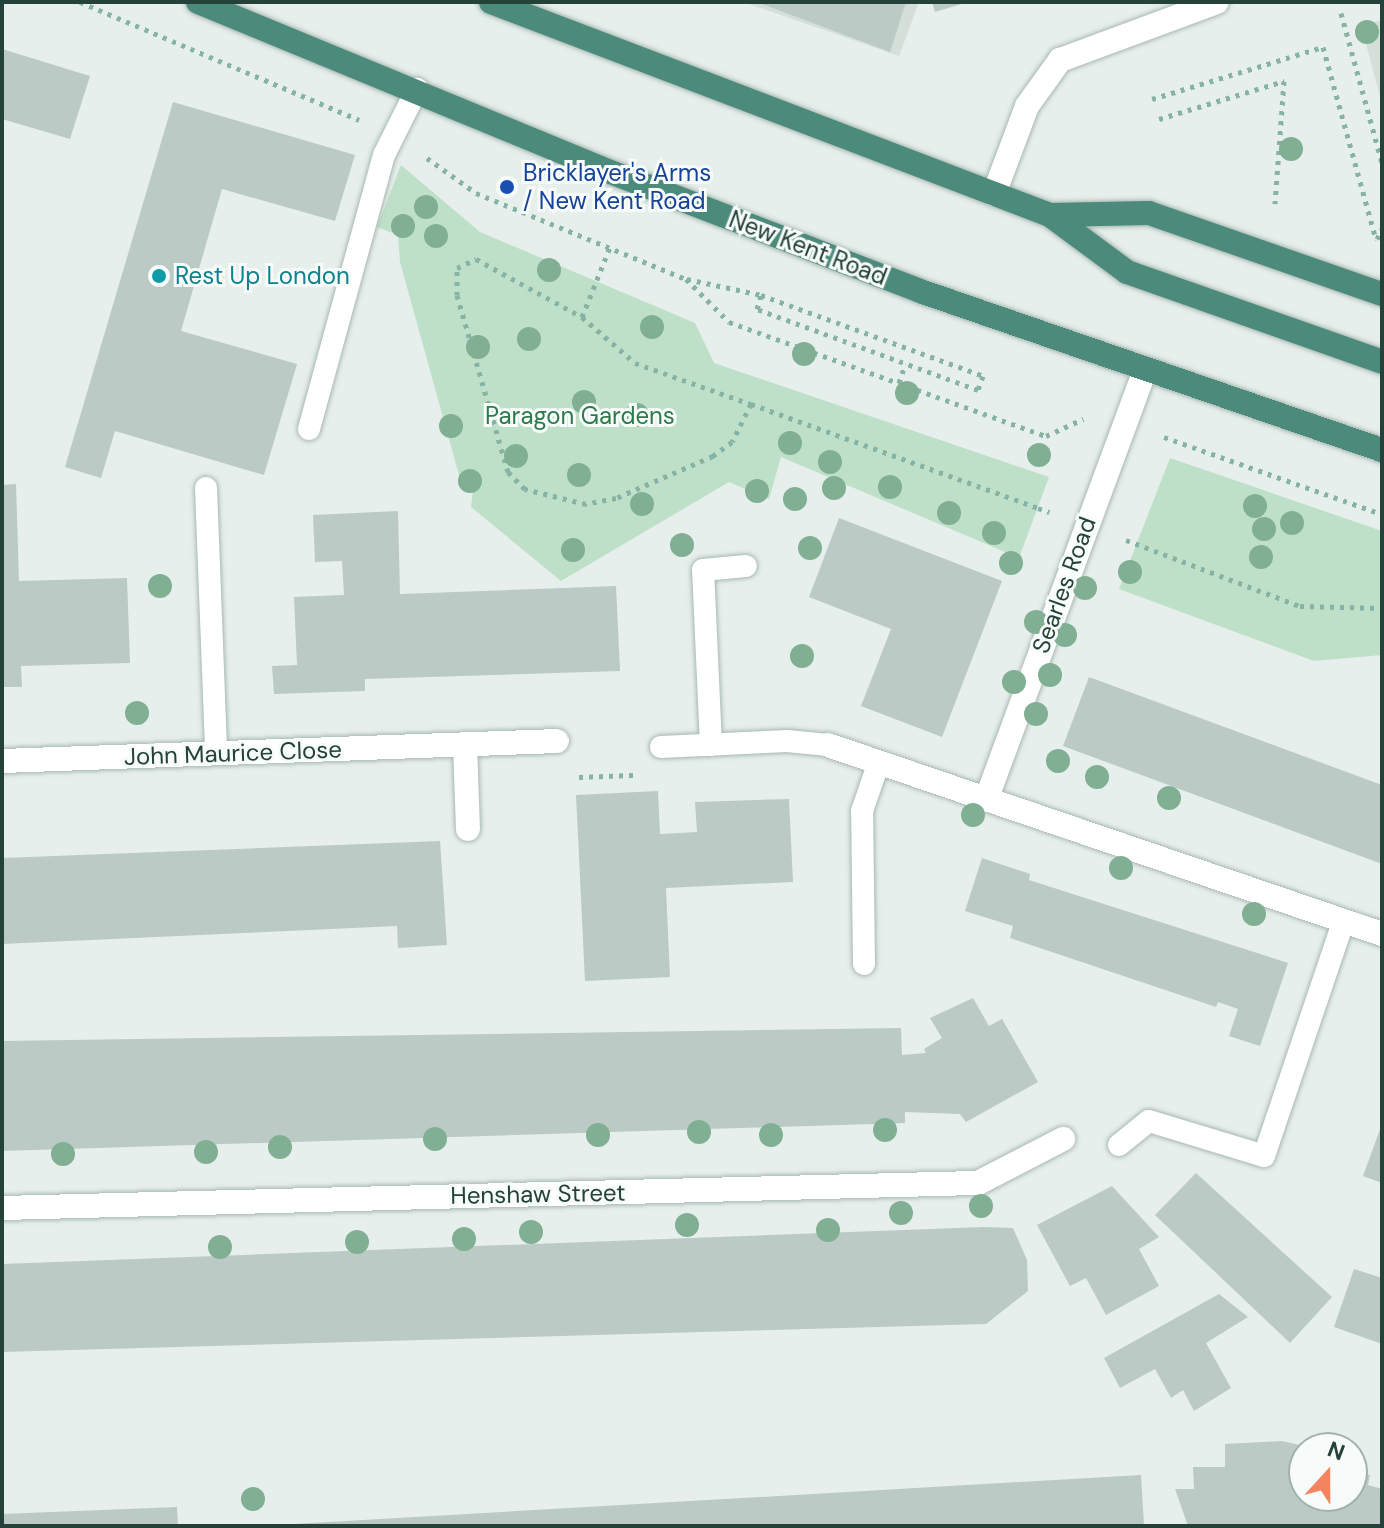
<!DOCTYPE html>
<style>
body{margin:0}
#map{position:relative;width:1384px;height:1528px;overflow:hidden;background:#e6efeb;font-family:"DM Sans",sans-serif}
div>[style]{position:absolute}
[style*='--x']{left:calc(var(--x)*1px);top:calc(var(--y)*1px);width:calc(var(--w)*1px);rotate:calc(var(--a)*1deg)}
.built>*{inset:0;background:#d4dfda}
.green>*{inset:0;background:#bfe0c8}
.building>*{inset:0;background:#bbcac4}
.path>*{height:5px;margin-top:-2.5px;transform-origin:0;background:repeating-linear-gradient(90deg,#86b3a5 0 4px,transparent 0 10px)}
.roads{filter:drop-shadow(0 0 2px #a8b8b2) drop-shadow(0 0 2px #a8b8b2)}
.service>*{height:22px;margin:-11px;padding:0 11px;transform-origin:11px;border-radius:11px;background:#fff}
.minor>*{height:24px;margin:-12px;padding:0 12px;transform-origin:12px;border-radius:12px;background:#fff}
.trunk>*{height:24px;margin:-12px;padding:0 12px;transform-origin:12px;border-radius:12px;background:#4c8a7c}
.trees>*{width:24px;height:24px;margin:-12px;border-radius:50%;background:#80af93}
.dots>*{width:22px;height:22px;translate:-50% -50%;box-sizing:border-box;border:4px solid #f7fbf9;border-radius:50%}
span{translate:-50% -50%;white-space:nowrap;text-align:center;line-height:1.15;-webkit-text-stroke:6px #f7fbf9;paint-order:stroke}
.transit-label{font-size:24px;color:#164399}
.left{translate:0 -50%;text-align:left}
.street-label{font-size:24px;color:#24423a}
.culture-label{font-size:24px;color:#0d838f}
.park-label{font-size:24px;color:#2d7a4b}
.frame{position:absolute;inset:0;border:4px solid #24423a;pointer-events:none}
.north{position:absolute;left:1288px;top:1432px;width:80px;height:80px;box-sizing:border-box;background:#f7fbf9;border:2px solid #a3b1ad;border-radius:50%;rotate:21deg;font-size:22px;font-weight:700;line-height:32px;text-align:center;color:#24423a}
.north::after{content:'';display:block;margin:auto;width:28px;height:36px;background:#f4845f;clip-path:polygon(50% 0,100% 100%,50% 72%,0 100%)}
</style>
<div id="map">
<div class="built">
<i style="clip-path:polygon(743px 2px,919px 2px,899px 56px)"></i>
<i style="clip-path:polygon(1382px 20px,1382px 104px,1361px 25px)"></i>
</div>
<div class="green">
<i style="clip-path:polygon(401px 165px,480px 232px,695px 323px,714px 363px,1049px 477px,1019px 558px,781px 457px,769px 499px,729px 482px,561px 581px,471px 507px,473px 490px,462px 486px,400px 262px,398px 235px,377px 227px)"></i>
<i style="clip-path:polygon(1170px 458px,1382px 531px,1382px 655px,1314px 661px,1119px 589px)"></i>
</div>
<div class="building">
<i style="clip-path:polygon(757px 2px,906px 2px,890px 52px)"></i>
<i style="clip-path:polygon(932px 2px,965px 2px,965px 3px,935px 12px)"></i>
<i style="clip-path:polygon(2px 49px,90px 76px,70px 139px,2px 119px)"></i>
<i style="clip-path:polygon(173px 102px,355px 155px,335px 221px,222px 189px,181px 331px,297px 364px,264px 475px,115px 431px,101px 478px,65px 467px)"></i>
<i style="clip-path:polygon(16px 484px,19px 581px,127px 578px,130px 663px,21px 666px,22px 687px,2px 687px,2px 485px)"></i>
<i style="clip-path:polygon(398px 511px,400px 594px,616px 586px,620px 671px,365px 679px,365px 691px,274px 694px,272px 666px,297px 665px,294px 597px,344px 595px,342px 561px,315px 562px,313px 515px)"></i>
<i style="clip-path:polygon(839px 518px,1002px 581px,942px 737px,861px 706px,891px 629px,809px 597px)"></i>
<i style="clip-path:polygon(1089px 677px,1382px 785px,1382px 864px,1063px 746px)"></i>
<i style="clip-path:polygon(658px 791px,660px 834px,697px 832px,695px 802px,789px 799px,793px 882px,666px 888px,670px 977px,585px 981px,576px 795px)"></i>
<i style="clip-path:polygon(440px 841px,447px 945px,398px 948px,397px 926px,2px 944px,2px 858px)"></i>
<i style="clip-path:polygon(982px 858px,1030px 874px,1029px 880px,1288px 963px,1260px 1046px,1229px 1036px,1238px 1009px,1218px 1002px,1216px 1007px,1010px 938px,1013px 926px,965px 911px)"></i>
<i style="clip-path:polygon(973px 998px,989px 1026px,1002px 1019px,1038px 1082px,966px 1122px,960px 1114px,905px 1112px,905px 1123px,2px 1151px,2px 1041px,901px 1028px,902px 1055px,926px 1053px,924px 1049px,942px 1038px,930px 1018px)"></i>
<i style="clip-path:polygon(1382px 1124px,1382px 1183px,1363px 1176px)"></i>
<i style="clip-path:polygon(1196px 1173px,1332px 1297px,1290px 1343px,1155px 1215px)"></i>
<i style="clip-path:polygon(1112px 1186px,1159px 1237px,1139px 1249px,1159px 1286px,1106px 1315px,1086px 1278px,1070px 1286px,1037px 1225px)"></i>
<i style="clip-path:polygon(984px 1227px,1013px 1228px,1027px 1260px,1028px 1291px,986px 1324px,2px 1352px,2px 1264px)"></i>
<i style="clip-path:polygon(1354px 1269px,1382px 1278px,1382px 1344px,1334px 1327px)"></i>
<i style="clip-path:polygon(1219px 1294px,1248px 1317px,1206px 1343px,1231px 1388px,1194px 1411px,1183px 1390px,1171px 1398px,1155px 1369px,1120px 1388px,1104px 1358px)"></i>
<i style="clip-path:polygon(1282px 1441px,1304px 1446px,1304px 1496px,1352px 1496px,1352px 1471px,1370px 1475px,1368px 1485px,1382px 1489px,1382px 1526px,1188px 1526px,1175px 1489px,1194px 1489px,1193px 1467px,1225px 1467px,1225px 1444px)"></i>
<i style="clip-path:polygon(1141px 1475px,1144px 1526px,294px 1526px,294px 1524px)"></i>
<i style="clip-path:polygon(177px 1507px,178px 1526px,2px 1526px,2px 1514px)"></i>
</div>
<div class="path">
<i style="--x:80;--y:2;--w:303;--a:22.9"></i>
<i style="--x:1341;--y:13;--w:156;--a:74.7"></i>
<i style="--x:1152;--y:99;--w:179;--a:-16.9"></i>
<i style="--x:1323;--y:47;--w:200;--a:74.6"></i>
<i style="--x:1159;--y:119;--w:131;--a:-16.9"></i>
<i style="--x:1284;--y:81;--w:123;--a:94.2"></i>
<i style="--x:427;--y:158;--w:60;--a:35.5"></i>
<i style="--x:476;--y:193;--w:227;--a:22.3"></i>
<i style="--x:686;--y:279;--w:61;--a:45"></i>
<i style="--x:729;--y:322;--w:337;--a:19.8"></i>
<i style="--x:1046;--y:436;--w:41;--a:-24.7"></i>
<i style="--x:1377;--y:239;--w:11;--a:-63"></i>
<i style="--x:687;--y:279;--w:76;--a:12.2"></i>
<i style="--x:761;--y:295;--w:236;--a:20"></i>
<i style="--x:983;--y:376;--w:15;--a:110"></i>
<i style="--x:978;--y:390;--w:235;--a:-159.9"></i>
<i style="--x:757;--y:309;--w:15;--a:-74"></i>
<i style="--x:582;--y:317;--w:75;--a:-68.2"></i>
<i style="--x:899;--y:383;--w:20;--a:-72"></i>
<i style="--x:751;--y:404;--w:42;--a:116.6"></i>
<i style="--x:732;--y:442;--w:24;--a:144"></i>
<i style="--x:713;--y:456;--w:106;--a:156.6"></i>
<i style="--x:616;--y:498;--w:31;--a:169"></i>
<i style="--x:586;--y:504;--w:63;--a:-166.2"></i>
<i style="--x:525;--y:489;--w:24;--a:-135"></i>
<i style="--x:508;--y:472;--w:184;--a:-106.1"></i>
<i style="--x:457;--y:295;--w:27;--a:-90"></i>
<i style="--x:457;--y:268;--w:21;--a:-25"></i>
<i style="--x:476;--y:259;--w:121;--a:28.7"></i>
<i style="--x:582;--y:317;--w:70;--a:41"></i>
<i style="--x:635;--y:363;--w:123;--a:19.5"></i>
<i style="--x:751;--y:404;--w:305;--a:19.9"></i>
<i style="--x:1038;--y:508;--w:12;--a:20"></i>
<i style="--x:1164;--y:437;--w:231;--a:19.5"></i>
<i style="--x:1126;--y:540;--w:186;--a:20.8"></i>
<i style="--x:1300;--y:606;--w:82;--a:1.4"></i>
<i style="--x:579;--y:777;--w:54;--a:-2.1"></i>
</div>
<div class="roads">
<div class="service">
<i style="--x:309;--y:429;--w:284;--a:-74.7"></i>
<i style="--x:384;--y:155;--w:74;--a:-63.4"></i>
<i style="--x:206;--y:488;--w:265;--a:87.8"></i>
<i style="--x:711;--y:745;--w:175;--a:-92.6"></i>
<i style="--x:703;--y:570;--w:43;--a:-5.3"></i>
<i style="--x:661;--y:747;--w:126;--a:-2.7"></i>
<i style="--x:787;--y:741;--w:41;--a:5.6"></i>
<i style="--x:864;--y:964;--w:153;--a:-90.7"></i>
<i style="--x:862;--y:811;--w:52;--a:-70.9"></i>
<i style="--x:1119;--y:1145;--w:38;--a:-39"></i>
<i style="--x:1149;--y:1121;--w:120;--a:16.9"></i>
<i style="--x:1264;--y:1156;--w:246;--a:-71.3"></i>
</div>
<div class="minor">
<i style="--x:994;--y:194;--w:94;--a:-69.4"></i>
<i style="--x:1027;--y:106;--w:57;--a:-54.3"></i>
<i style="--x:1060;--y:60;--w:167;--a:-20.3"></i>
<i style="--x:465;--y:744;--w:85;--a:88"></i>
<i style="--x:828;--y:745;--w:585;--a:18.84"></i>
<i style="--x:2;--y:761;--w:555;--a:-2.06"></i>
<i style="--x:986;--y:800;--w:458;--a:-69.7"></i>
<i style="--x:2;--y:1208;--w:976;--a:-1.47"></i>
<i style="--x:978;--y:1183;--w:96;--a:-27.4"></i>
</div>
<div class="trunk">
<i style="--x:198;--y:2;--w:435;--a:22.4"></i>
<i style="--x:600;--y:168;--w:343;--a:21"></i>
<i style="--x:920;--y:291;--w:489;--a:19"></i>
<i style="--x:491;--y:2;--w:598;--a:20.86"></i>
<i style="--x:1050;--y:215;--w:99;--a:-1.2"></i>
<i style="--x:1149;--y:213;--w:247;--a:19.2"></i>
<i style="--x:1050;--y:215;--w:96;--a:36.5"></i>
<i style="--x:1127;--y:272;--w:270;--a:19.4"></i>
</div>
</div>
<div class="trees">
<i style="left:1367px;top:32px"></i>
<i style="left:1291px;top:149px"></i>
<i style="left:426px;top:207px"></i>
<i style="left:403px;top:226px"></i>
<i style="left:436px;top:236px"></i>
<i style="left:549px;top:270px"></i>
<i style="left:652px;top:327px"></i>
<i style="left:529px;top:339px"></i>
<i style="left:478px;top:347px"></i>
<i style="left:804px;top:354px"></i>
<i style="left:907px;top:393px"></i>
<i style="left:584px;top:402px"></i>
<i style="left:637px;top:415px"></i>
<i style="left:451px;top:426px"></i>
<i style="left:790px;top:443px"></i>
<i style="left:1039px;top:455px"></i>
<i style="left:516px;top:456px"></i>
<i style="left:830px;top:462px"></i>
<i style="left:579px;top:475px"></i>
<i style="left:470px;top:481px"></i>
<i style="left:890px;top:487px"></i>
<i style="left:834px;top:488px"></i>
<i style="left:757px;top:491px"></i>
<i style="left:795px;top:499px"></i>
<i style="left:642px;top:504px"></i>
<i style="left:1255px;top:506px"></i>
<i style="left:949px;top:513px"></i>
<i style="left:1292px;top:523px"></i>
<i style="left:1264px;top:529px"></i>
<i style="left:994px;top:533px"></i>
<i style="left:682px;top:545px"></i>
<i style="left:810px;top:548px"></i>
<i style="left:573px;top:550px"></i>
<i style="left:1261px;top:557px"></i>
<i style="left:1011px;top:563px"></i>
<i style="left:1130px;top:572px"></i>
<i style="left:160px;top:586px"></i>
<i style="left:1085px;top:588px"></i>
<i style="left:1036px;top:622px"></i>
<i style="left:1065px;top:635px"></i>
<i style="left:802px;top:656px"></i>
<i style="left:1050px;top:675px"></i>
<i style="left:1014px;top:682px"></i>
<i style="left:137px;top:713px"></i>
<i style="left:1036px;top:714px"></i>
<i style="left:1058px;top:761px"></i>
<i style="left:1097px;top:777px"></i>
<i style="left:1169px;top:798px"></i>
<i style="left:973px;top:815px"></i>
<i style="left:1121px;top:868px"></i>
<i style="left:1254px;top:914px"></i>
<i style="left:885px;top:1130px"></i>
<i style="left:699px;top:1132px"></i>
<i style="left:598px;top:1135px"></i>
<i style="left:771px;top:1135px"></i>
<i style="left:435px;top:1139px"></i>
<i style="left:280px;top:1147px"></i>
<i style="left:206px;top:1152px"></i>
<i style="left:63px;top:1154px"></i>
<i style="left:981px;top:1206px"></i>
<i style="left:901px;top:1213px"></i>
<i style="left:687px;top:1225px"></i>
<i style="left:828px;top:1230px"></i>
<i style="left:531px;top:1232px"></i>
<i style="left:464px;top:1239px"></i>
<i style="left:357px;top:1242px"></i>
<i style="left:220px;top:1247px"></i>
<i style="left:253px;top:1499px"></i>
</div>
<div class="dots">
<i style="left:507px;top:187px;background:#1a4fb4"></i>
<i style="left:159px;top:276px;background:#0f9aa8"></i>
</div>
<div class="transit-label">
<span class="left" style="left:523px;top:187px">Bricklayer's Arms<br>/ New Kent Road</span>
</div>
<div class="street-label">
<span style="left:808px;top:248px;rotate:21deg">New Kent Road</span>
<span style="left:1064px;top:585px;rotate:-70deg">Searles Road</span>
<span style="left:233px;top:753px;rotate:-2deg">John Maurice Close</span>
<span style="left:538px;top:1194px;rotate:-1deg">Henshaw Street</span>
</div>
<div class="culture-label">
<span class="left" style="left:175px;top:276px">Rest Up London</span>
</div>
<div class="park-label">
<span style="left:580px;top:416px">Paragon Gardens</span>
</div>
<div class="frame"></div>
<div class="north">N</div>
</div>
